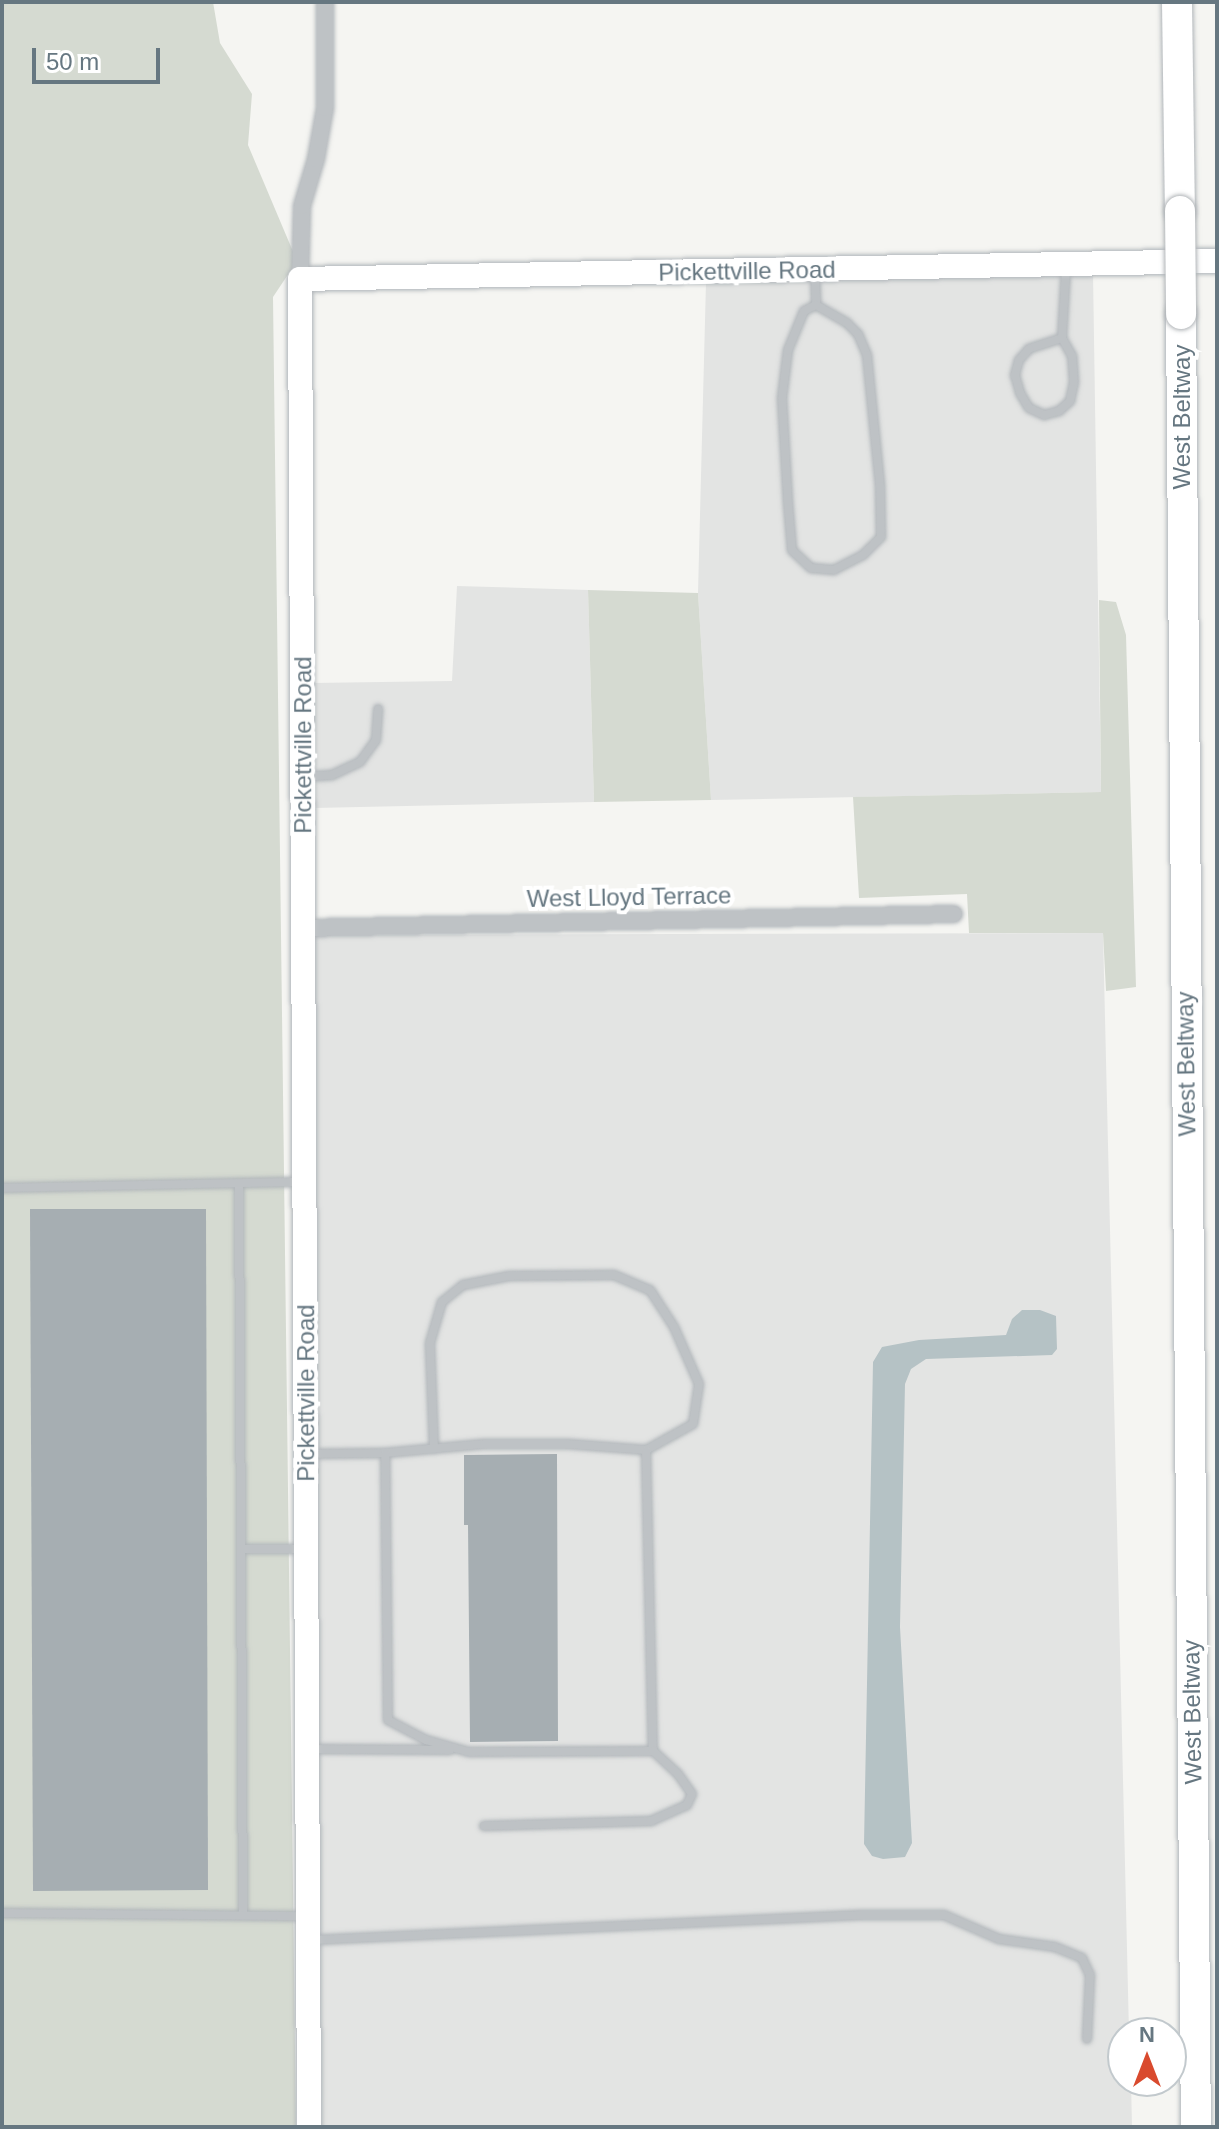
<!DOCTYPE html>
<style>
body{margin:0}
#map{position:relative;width:1219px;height:2129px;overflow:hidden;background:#f5f5f2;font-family:Helvetica,sans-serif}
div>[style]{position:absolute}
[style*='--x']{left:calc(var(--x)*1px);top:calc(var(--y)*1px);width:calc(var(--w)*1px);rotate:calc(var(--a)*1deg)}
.built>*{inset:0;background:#e3e4e3}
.green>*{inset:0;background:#d5dad1}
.water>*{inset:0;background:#b5c2c5}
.building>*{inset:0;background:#a6aeb2}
.roads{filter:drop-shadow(0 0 2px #b1b6ba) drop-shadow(0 0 2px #b1b6ba)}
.lane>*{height:8px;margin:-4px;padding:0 4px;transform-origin:4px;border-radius:4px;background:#bec2c5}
.street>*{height:16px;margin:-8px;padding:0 8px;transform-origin:8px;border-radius:8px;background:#bec2c5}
.secondary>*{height:24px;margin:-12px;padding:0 12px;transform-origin:12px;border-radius:12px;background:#fff}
.highway>*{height:30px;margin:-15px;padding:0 15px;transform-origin:15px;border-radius:15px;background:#fff}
.bridges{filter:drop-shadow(0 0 2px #b1b5b8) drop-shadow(0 0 2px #b1b5b8)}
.highway-bridge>*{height:30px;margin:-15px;padding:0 15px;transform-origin:15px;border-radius:15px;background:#fff}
span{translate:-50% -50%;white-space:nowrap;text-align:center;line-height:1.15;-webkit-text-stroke:8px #fff;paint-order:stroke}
.street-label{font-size:24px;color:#667781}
.frame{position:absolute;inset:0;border:4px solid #667781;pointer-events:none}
.north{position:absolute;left:1107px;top:2017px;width:80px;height:80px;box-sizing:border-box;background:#fff;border:2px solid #c2c9cd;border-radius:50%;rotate:0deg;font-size:22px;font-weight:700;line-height:32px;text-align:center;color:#667781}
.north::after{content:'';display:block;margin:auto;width:28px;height:36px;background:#d94a2e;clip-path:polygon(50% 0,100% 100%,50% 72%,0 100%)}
.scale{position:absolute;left:32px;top:48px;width:128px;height:36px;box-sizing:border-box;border:4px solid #667781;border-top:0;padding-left:10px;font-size:24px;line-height:28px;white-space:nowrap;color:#667781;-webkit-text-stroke:6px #fff;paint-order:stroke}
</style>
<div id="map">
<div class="built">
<i style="clip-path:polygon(1093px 273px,1101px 792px,711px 800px,698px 593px,706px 282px)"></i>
<i style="clip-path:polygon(457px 586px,588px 590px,594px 802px,314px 808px,312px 683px,452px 681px)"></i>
<i style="clip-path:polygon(1103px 933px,1129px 2033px,1123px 2033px,1123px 2081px,1131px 2081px,1132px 2127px,317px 2127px,314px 935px)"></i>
</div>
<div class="green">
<i style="clip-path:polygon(2px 2px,213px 2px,220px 43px,252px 94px,248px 145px,297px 261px,273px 297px,296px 2127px,2px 2127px)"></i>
<i style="clip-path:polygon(588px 590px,698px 593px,711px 800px,594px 802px)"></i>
<i style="clip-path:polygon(1099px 600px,1116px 602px,1126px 635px,1136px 987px,1106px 991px,1103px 933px,969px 933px,967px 894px,859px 898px,853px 797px,1101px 792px)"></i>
</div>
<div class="water">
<i style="clip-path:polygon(1022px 1310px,1040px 1310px,1056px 1316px,1057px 1349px,1052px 1355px,926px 1359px,911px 1369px,905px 1384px,900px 1627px,912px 1843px,905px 1857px,883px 1859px,872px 1856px,864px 1844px,873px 1362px,882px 1347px,919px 1340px,1006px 1335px,1012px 1319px)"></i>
</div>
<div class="building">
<i style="clip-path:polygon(30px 1209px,206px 1209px,208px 1890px,33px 1891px)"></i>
<i style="clip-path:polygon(557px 1454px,558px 1741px,470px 1742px,468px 1525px,464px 1525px,464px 1455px)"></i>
</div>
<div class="roads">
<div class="lane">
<i style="--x:815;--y:270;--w:35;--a:88"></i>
<i style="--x:816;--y:305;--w:36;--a:30"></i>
<i style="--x:847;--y:323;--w:16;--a:45"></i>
<i style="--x:858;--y:334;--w:23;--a:67"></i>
<i style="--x:867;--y:355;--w:132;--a:84.3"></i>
<i style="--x:880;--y:486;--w:51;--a:88.9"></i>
<i style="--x:881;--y:537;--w:25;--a:135"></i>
<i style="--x:863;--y:555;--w:33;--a:153"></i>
<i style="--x:834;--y:570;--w:23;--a:-175"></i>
<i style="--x:811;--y:568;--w:26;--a:-137"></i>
<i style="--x:792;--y:550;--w:48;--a:-94.8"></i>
<i style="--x:788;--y:502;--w:104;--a:-93.3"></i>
<i style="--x:782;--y:398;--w:48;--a:-82.9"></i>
<i style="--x:788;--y:350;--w:42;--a:-67.7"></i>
<i style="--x:804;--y:311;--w:13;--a:-27"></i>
<i style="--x:1062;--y:338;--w:35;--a:162"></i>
<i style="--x:1029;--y:349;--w:15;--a:132"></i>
<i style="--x:1019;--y:360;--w:16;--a:105"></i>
<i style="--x:1015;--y:375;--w:19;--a:74"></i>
<i style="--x:1020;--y:393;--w:17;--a:59"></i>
<i style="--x:1029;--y:408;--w:17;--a:25"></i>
<i style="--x:1044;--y:415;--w:16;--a:-15"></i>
<i style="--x:1059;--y:411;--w:15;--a:-42"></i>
<i style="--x:1070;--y:401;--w:19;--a:-78"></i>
<i style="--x:1074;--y:382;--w:26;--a:-94"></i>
<i style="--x:1072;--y:356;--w:21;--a:-119"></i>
<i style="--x:1062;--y:338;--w:69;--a:-86.7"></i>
<i style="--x:304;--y:777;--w:28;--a:-4"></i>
<i style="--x:332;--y:775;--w:31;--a:-25"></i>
<i style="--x:360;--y:762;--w:27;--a:-54"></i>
<i style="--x:376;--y:740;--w:31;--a:-86"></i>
<i style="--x:239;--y:1183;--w:732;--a:89.69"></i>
<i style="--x:2;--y:1188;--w:298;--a:-1.2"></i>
<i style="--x:434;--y:1449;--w:106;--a:-92.2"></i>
<i style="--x:430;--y:1343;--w:43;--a:-73.7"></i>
<i style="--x:442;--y:1302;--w:27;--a:-39"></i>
<i style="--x:463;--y:1285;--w:47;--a:-11.1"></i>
<i style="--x:509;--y:1276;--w:105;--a:-0.5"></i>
<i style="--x:614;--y:1275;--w:39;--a:23"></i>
<i style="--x:650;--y:1290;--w:44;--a:57"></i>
<i style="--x:674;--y:1327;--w:62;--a:66.3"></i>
<i style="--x:699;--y:1384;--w:40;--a:98.5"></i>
<i style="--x:693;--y:1424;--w:54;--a:151"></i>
<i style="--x:307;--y:1454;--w:78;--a:-0.7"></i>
<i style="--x:385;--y:1453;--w:99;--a:-5.2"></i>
<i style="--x:484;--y:1444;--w:84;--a:0"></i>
<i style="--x:568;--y:1444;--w:78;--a:4.4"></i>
<i style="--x:646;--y:1450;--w:301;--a:88.7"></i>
<i style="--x:653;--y:1751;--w:184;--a:179.7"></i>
<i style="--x:469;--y:1752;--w:45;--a:-164.4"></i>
<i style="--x:426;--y:1740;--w:43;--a:-152.2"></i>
<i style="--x:388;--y:1720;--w:267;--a:-90.6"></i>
<i style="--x:241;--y:1549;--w:63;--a:0"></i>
<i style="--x:308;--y:1749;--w:142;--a:0.4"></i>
<i style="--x:484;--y:1826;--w:167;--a:-1.7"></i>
<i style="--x:651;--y:1821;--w:39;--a:-24"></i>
<i style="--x:687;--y:1805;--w:12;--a:-66"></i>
<i style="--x:692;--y:1794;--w:24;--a:-125"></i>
<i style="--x:678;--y:1774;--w:34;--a:-137"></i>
<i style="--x:2;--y:1913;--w:303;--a:0.6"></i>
<i style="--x:313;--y:1940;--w:548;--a:-2.62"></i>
<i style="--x:860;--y:1915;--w:84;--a:0"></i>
<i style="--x:944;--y:1915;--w:60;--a:23.6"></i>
<i style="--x:999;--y:1939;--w:57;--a:8.1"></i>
<i style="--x:1055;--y:1947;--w:29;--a:22"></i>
<i style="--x:1082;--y:1958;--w:19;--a:65"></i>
<i style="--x:1090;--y:1975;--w:64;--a:92.7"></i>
</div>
<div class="street">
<i style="--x:300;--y:279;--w:73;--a:-88.4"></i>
<i style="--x:302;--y:206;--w:49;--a:-73.4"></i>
<i style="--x:316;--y:159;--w:52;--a:-80"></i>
<i style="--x:325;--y:108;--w:106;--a:-90"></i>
<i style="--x:304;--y:928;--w:650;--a:-1.23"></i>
</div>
<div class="secondary">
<i style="--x:309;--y:2127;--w:1848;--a:-90.28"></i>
<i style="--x:300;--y:279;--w:917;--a:-1.12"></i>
</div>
<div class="highway">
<i style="--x:1177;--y:2;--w:209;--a:89.2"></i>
<i style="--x:1181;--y:314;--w:1813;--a:89.53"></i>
</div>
</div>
<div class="bridges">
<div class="highway-bridge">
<i style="--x:1180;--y:211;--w:103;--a:89.4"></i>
</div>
</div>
<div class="street-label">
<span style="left:747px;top:271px;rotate:-1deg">Pickettville Road</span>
<span style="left:1182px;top:417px;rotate:-90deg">West Beltway</span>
<span style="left:303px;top:745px;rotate:-90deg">Pickettville Road</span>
<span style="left:629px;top:897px;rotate:-1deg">West Lloyd Terrace</span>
<span style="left:1186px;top:1064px;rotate:-91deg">West Beltway</span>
<span style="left:306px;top:1393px;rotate:-90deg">Pickettville Road</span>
<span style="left:1192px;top:1712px;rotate:-91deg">West Beltway</span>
</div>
<div class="frame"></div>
<div class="north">N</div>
<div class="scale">50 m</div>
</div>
